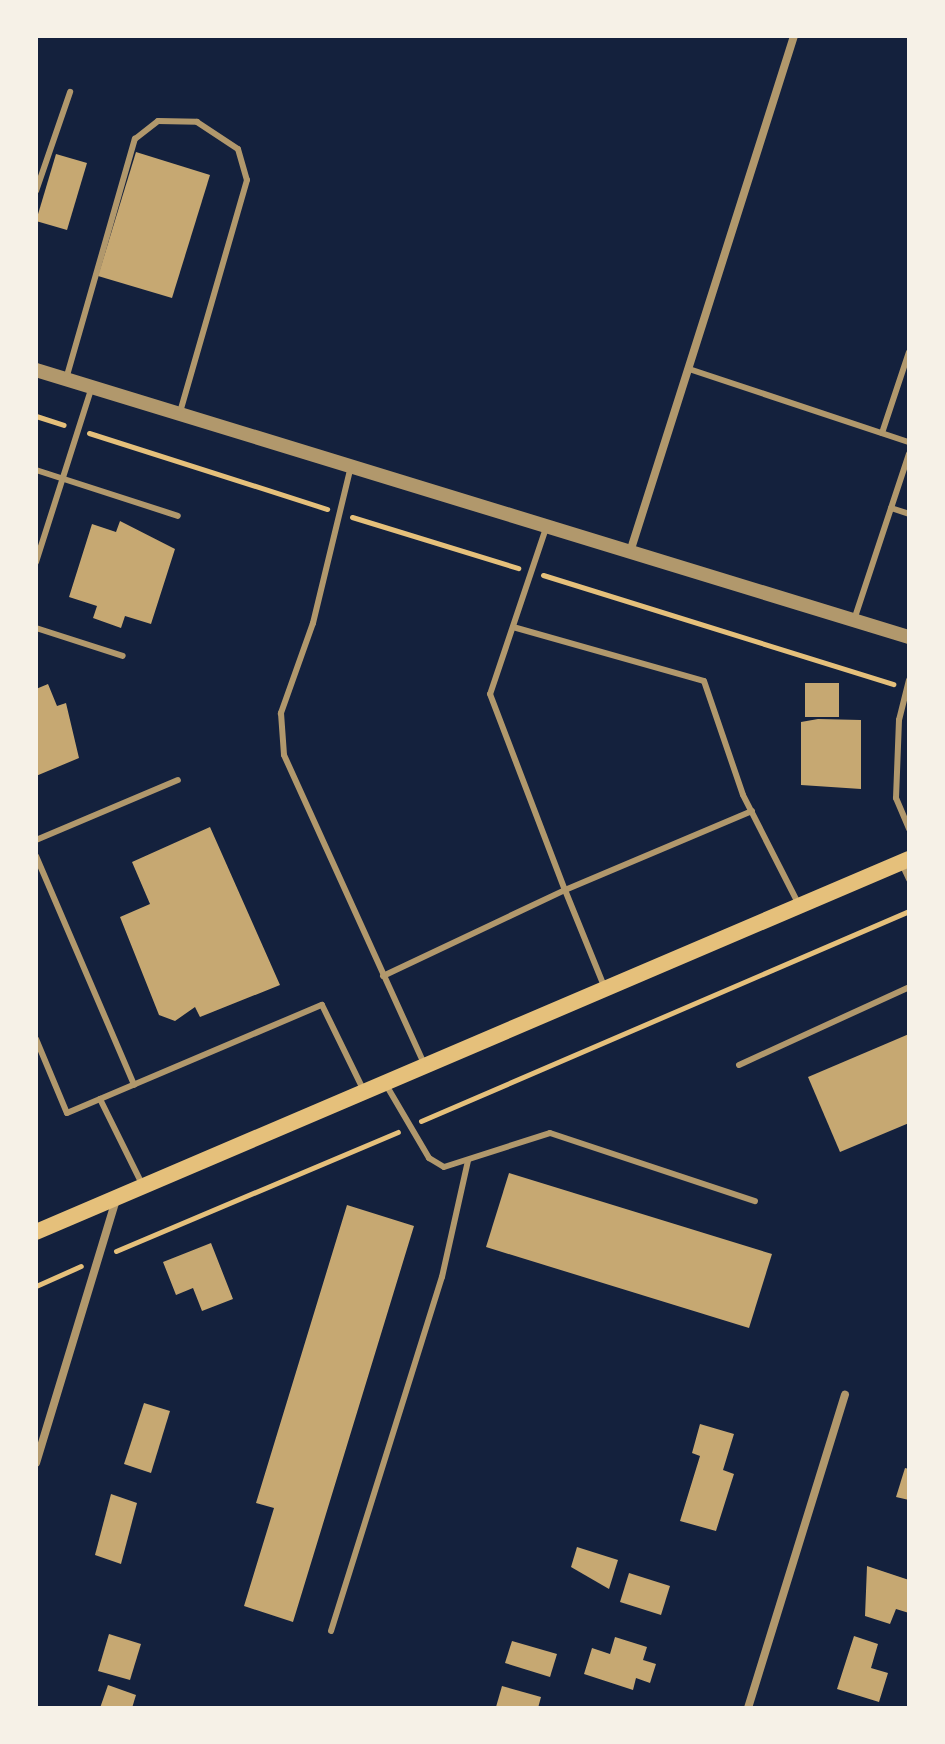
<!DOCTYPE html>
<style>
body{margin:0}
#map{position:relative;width:945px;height:1744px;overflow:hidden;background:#14213d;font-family:Jost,sans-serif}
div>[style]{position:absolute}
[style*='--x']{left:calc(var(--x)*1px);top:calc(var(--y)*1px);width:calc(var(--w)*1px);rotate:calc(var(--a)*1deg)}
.building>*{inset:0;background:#c6a872}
.path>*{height:5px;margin:-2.5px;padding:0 2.5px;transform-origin:2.5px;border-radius:2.5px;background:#e5c07b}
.service>*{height:6px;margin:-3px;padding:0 3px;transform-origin:3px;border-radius:3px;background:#b1986c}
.minor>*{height:8px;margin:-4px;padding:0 4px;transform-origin:4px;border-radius:4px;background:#b1986c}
.tertiary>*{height:14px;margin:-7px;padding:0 7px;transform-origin:7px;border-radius:7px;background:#b1986c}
.secondary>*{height:16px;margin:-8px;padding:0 8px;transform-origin:8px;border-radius:8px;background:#e5c07b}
span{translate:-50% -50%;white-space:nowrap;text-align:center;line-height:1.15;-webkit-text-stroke:6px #f6f1e7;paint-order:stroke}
.frame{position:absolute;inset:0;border:38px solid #f6f1e7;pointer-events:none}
</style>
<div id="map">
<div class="building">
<i style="clip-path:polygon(136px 152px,210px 175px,172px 298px,98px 276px)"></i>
<i style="clip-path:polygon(56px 154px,87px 163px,67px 230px,36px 221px)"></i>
<i style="clip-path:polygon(120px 521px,175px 549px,151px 624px,125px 616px,121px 628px,93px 618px,97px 606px,69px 597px,92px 524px,116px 532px)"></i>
<i style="clip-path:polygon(805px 683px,839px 683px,839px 717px,805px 717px)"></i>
<i style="clip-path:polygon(48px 684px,57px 706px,66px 703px,79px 758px,36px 776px,36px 689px)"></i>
<i style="clip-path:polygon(818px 719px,861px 720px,861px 789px,801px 785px,801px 722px)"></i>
<i style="clip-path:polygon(210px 827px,280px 985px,200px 1017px,195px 1007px,175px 1021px,159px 1015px,120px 917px,150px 904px,132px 862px)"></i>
<i style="clip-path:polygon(909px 1034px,909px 1123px,840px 1152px,808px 1077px)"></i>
<i style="clip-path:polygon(509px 1173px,772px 1254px,749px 1328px,486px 1247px)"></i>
<i style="clip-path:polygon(347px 1205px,414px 1226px,293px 1622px,244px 1606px,274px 1508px,256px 1503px)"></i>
<i style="clip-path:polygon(211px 1243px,233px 1299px,202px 1311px,193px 1288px,176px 1295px,163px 1262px)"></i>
<i style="clip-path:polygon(144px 1403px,170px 1411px,151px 1473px,124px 1464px)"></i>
<i style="clip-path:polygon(700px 1424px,734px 1434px,723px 1470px,734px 1474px,716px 1531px,680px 1521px,700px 1456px,692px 1453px)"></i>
<i style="clip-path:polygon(905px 1468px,909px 1469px,909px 1500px,896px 1497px)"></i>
<i style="clip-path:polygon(111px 1494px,137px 1503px,121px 1564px,95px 1555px)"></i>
<i style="clip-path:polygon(577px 1547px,618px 1560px,609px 1589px,571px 1567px)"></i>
<i style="clip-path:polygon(867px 1566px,909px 1580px,909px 1613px,896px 1609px,890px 1624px,865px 1616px)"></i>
<i style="clip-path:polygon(629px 1573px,670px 1586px,661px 1615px,620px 1602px)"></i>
<i style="clip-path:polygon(109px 1634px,141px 1644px,130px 1680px,98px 1671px)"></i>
<i style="clip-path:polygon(854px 1636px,878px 1644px,871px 1668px,888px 1673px,879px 1702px,837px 1689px)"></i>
<i style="clip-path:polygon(615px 1637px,647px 1647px,643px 1660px,656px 1664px,650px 1683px,636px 1678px,633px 1690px,584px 1674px,592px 1648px,610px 1654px)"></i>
<i style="clip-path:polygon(512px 1641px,557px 1654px,550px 1677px,505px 1663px)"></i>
<i style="clip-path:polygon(108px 1685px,136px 1695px,132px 1708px,100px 1708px)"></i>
<i style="clip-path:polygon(502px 1686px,541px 1697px,538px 1708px,496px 1707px)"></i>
</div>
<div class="path">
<i style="--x:36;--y:416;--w:29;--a:18"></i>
<i style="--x:89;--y:433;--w:250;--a:17.7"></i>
<i style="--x:352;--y:517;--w:174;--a:17.1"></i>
<i style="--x:543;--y:575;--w:367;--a:17.3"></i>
<i style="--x:421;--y:1121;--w:531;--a:-23.28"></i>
<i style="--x:116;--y:1251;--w:306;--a:-22.9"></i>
<i style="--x:36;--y:1286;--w:49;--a:-24"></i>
</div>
<div class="service">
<i style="--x:36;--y:191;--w:105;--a:-71"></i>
<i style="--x:689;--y:369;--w:232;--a:18.4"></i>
<i style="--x:66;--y:379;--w:250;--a:-74"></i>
<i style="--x:135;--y:139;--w:29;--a:-38"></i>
<i style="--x:158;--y:121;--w:39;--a:1"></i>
<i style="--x:197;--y:122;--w:49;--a:33.4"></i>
<i style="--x:238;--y:149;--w:32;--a:74"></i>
<i style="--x:247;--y:180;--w:241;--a:106.1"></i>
<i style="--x:882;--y:433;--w:85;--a:-71.6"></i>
<i style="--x:351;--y:466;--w:162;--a:103.6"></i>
<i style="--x:313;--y:623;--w:96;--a:109.6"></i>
<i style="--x:281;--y:713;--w:42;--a:85.9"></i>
<i style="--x:284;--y:755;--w:341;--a:65.6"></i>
<i style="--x:36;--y:470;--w:149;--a:17.9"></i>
<i style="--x:891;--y:508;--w:19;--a:18"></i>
<i style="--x:546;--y:528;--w:175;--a:108.6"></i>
<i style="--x:490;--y:694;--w:210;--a:69.1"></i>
<i style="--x:565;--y:890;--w:203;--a:-22.9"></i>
<i style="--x:36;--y:562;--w:184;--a:-72.3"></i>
<i style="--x:854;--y:620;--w:175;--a:-71.7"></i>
<i style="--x:513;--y:627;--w:198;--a:15.8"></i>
<i style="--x:704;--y:681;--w:120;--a:71.1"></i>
<i style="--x:743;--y:795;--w:121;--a:63"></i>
<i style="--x:36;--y:628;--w:91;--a:17.8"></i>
<i style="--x:909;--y:680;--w:41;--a:104"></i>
<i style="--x:899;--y:720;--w:78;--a:92.2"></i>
<i style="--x:896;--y:798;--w:34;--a:67"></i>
<i style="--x:36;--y:840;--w:154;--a:-22.9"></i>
<i style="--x:36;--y:856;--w:249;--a:66.8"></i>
<i style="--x:902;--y:864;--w:17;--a:65"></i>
<i style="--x:383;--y:976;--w:201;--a:-25.3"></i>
<i style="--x:565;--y:890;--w:104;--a:67.9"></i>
<i style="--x:36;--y:1039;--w:80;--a:67.3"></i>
<i style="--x:67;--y:1113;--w:277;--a:-23"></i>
<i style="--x:322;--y:1005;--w:93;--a:64"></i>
<i style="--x:739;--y:1065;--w:187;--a:-24.6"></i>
<i style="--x:385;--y:1083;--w:87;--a:59.6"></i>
<i style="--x:429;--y:1158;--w:17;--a:31"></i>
<i style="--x:444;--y:1167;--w:111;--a:-17.8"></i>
<i style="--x:550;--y:1133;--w:216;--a:18.4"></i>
<i style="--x:100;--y:1099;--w:95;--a:63.7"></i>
<i style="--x:331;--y:1631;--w:371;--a:-72.6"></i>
<i style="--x:442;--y:1277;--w:119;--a:-77.4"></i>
</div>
<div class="minor">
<i style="--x:630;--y:552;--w:541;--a:-72.37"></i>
<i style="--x:36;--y:1463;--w:275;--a:-73.1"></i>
<i style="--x:748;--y:1708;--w:328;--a:-72.8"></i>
</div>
<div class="tertiary">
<i style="--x:36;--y:370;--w:913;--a:17.01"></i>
</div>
<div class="secondary">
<i style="--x:36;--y:1232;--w:949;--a:-23.14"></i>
</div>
<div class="frame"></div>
</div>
